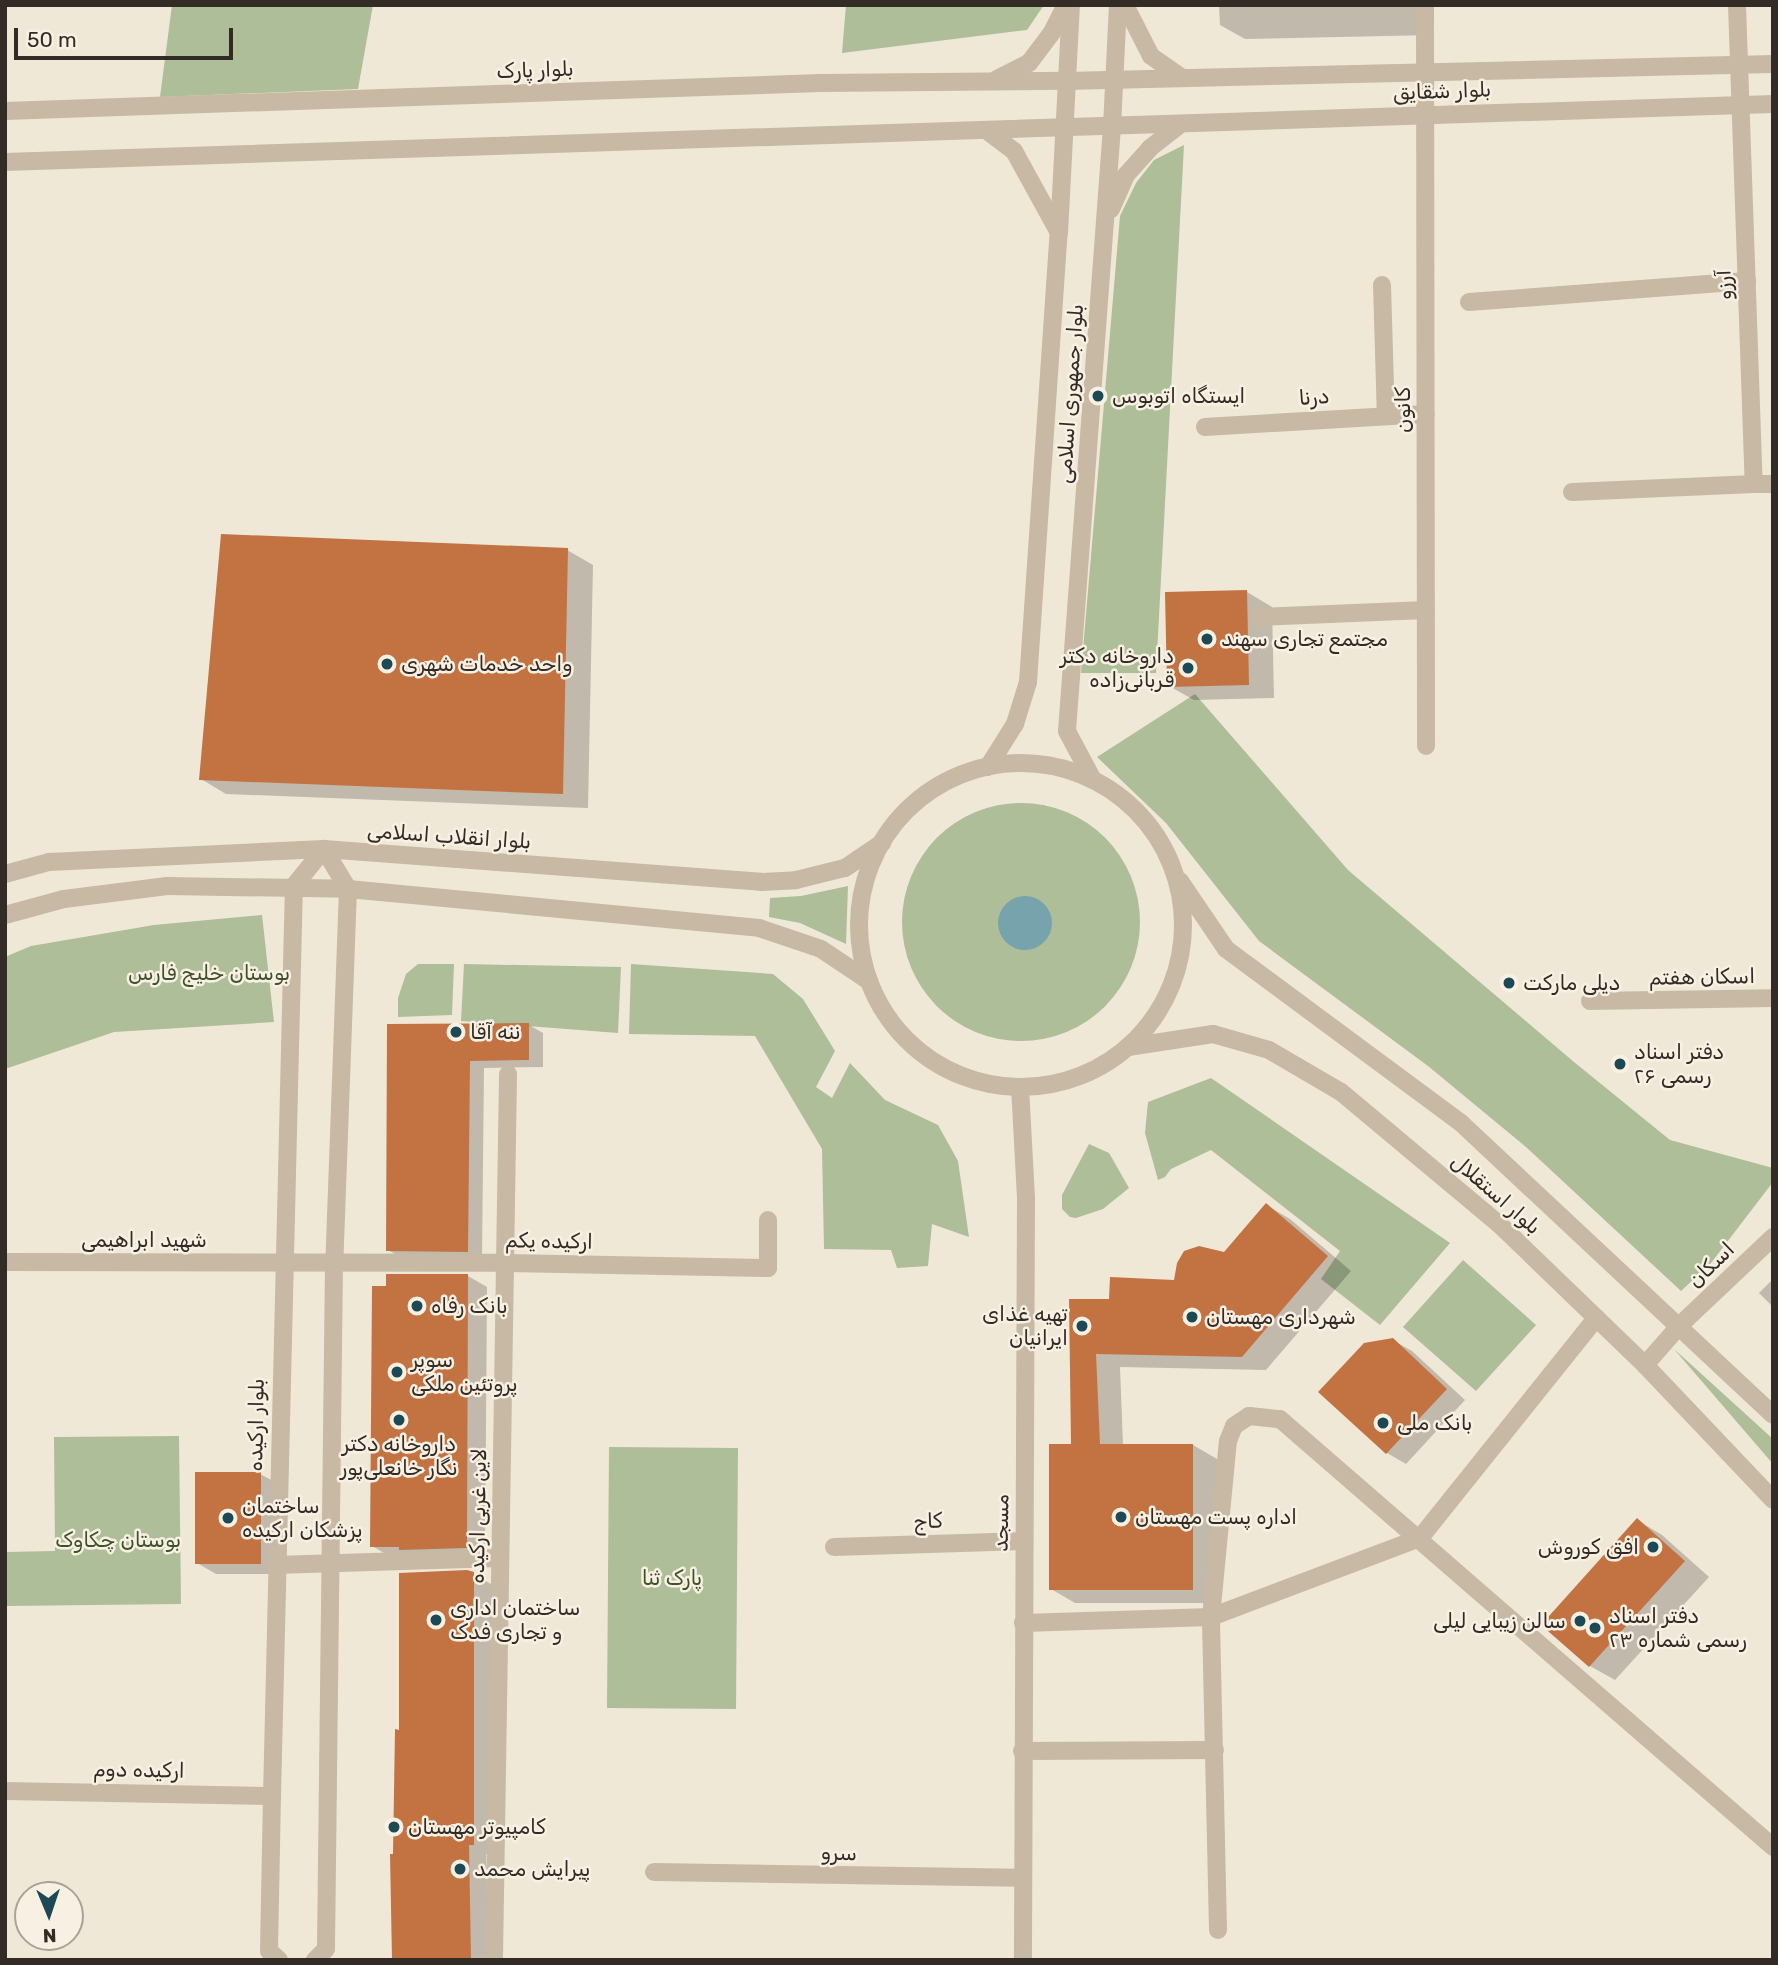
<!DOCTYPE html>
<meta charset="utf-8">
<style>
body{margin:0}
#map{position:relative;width:1778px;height:1965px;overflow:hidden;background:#f0e8d7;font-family:Rubik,Cairo,sans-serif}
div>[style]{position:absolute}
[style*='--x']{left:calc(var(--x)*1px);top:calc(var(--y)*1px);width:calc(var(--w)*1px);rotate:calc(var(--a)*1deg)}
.green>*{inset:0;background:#adbe98}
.round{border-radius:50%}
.water>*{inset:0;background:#77a3ac}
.shadow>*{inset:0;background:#0003}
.building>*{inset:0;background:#c37242}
.minor>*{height:18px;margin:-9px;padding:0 9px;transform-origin:9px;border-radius:9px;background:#c8b9a4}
.tertiary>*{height:18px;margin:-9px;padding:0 9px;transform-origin:9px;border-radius:9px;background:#c8b9a4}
.tertiary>.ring{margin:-9px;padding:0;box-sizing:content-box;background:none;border:18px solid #c8b9a4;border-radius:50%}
.dots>*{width:19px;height:19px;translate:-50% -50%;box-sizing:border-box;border:4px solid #f8f1e3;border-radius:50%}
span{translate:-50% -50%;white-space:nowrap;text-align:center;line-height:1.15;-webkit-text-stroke:5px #f8f1e3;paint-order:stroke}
.street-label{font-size:21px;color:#332b25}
.poi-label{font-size:21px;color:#332b25}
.left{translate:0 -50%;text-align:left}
.right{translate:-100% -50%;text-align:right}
.park-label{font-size:21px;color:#3e512a}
.frame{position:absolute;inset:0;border:7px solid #332b25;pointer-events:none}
.north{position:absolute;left:14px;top:1881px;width:70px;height:70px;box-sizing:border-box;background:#f8f1e3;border:2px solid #a9a297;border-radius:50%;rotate:178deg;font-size:19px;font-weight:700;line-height:28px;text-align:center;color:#332b25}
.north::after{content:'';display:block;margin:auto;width:24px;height:32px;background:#1c4953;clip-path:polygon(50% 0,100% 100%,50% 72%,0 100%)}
.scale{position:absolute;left:14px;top:28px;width:219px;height:32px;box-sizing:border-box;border:4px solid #332b25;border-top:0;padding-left:9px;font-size:21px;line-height:24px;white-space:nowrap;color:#332b25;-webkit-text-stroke:5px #f8f1e3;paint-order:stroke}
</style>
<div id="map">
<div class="green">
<i style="clip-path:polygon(172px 5px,373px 5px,358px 89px,160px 97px)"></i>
<i style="clip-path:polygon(846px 5px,1044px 5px,1027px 30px,842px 53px)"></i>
<i style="clip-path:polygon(1184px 145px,1156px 673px,1081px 673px,1120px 216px,1136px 183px,1154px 160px)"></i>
<i style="clip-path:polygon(1195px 694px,1348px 870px,1574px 1062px,1670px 1140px,1773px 1168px,1773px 1182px,1711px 1263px,1681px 1291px,1526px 1147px,1428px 1066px,1259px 941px,1166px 823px,1097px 757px)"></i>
<i class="round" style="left:902px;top:803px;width:238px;height:238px"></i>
<i style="clip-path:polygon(848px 886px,846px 944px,800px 923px,769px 917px,770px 898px,801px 896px)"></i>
<i style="clip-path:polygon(262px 915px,274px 1022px,114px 1032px,5px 1069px,5px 957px,31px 946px,154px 925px)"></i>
<i style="clip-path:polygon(418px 964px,454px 964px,452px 1015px,398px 1017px,398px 998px,406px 974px)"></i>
<i style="clip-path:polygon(464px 964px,621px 967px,618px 1033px,461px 1021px)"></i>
<i style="clip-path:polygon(631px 964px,773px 974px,803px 999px,835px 1051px,816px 1087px,832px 1098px,850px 1063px,885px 1100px,938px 1125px,958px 1161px,969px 1237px,932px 1224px,928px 1266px,897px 1268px,891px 1250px,824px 1249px,822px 1149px,755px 1036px,629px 1034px)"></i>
<i style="clip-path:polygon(1211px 1078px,1450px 1243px,1380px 1325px,1321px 1279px,1340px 1251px,1211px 1150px,1171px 1169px,1165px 1177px,1158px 1180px,1145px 1133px,1148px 1102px)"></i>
<i style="clip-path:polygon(1089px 1144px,1109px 1153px,1129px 1188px,1103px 1209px,1076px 1218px,1070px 1217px,1062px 1209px,1062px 1195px)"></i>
<i style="clip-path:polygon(1463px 1260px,1536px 1325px,1476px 1391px,1403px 1327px)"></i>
<i style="clip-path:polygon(1674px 1349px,1773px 1439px,1773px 1464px)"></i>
<i style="clip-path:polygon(179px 1436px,181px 1604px,5px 1606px,5px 1552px,55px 1551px,54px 1437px)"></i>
<i style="clip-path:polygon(609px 1447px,738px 1448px,736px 1709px,607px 1708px)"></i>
</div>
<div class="water">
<i class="round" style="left:998px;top:896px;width:54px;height:54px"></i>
</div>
<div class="shadow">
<i style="clip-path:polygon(1219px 5px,1431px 5px,1431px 35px,1245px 39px,1220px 25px)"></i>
<i style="clip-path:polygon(567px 550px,593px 565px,588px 808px,226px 794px,201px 779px)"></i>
<i style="clip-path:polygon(1247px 592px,1272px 607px,1274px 698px,1194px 700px,1169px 686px)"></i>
<i style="clip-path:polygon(529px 1025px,543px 1033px,543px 1067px,484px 1068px,482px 1259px,402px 1258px,388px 1250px,389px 1026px)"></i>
<i style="clip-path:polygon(1266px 1205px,1290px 1219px,1351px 1271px,1266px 1370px,1120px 1367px,1123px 1445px,1193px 1445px,1217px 1459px,1217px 1603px,1075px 1603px,1051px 1589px,1073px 1446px,1071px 1301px,1111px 1301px,1175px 1282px,1225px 1254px)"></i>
<i style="clip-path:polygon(468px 1276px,487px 1287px,485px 1558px,391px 1557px,372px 1546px)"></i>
<i style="clip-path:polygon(1773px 1279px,1773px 1307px,1759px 1293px)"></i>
<i style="clip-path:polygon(1392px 1340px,1412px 1351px,1465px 1400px,1406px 1464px,1387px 1453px,1321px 1392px)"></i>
<i style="clip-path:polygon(260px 1474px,279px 1484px,279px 1574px,216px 1574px,197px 1563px)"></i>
<i style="clip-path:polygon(1637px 1520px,1662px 1535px,1709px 1577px,1615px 1680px,1590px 1666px)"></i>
<i style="clip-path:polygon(473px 1574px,491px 1584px,492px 1830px,491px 1854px,486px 1854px,488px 1960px,393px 1960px,400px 1731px)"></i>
</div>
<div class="building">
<i style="clip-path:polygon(221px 534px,568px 548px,563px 794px,199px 780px)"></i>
<i style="clip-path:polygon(1247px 590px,1249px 685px,1167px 687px,1165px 592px)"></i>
<i style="clip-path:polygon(529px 1023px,529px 1060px,470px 1061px,468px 1252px,386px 1251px,387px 1024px)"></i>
<i style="clip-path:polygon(1266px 1203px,1328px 1256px,1242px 1357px,1096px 1354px,1100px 1444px,1193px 1444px,1193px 1590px,1049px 1590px,1049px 1444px,1071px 1444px,1069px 1299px,1109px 1299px,1110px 1277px,1174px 1280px,1177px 1263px,1184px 1251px,1199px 1246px,1224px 1252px)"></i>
<i style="clip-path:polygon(386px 1274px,468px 1274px,467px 1548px,399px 1550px,399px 1547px,370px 1547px,372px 1286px,386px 1286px)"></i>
<i style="clip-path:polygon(1393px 1338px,1447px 1389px,1386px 1454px,1318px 1392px,1364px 1343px)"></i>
<i style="clip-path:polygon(195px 1472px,261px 1472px,261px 1564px,195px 1564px)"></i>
<i style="clip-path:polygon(1637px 1518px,1685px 1561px,1589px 1667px,1541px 1625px)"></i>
<i style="clip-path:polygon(467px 1570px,474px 1572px,474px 1845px,469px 1845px,471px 1960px,392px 1960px,390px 1854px,393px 1854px,395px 1729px,399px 1730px,399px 1573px)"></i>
</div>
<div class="minor">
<i style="--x:1425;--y:5;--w:741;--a:89.92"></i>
<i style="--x:1737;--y:5;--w:479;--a:88"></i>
<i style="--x:1754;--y:484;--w:19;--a:0"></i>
<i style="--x:1382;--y:285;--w:131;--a:88.3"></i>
<i style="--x:1469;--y:302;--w:279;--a:-4.3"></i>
<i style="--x:1205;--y:427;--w:221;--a:-3.4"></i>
<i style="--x:1572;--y:492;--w:182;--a:-2.5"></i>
<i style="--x:1258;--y:617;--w:168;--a:-2.4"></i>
<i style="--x:1590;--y:1001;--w:183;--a:-0.9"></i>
<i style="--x:5;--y:1262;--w:499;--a:0.1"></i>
<i style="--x:504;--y:1263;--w:264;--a:1.1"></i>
<i style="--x:768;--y:1268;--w:48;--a:-90"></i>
<i style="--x:834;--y:1547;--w:190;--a:-1.8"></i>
<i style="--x:275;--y:1565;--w:225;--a:-1.8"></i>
<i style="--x:1023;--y:1623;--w:188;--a:-1.8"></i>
<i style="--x:1211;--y:1617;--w:223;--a:-20.7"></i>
<i style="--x:1420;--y:1538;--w:282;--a:-51.3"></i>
<i style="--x:1022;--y:1751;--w:193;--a:-0.3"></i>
<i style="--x:5;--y:1791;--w:267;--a:1.1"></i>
<i style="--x:654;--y:1872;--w:369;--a:0.9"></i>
<i style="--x:1218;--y:1930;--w:313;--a:-91.3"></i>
<i style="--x:1211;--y:1617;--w:177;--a:-84.5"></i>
<i style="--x:1228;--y:1441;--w:16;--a:-68"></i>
<i style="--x:1234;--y:1426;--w:18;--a:-34"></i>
<i style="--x:1249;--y:1416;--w:31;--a:6"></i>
<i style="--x:1280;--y:1419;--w:653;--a:40.96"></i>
<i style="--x:494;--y:1958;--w:884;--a:-89.09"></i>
</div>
<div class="tertiary">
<i style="--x:1125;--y:5;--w:57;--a:63"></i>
<i style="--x:1151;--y:56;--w:38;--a:35"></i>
<i style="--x:997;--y:79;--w:36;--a:-27"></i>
<i style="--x:1029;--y:63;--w:36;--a:-53"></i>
<i style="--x:1051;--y:34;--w:33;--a:-63"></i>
<i style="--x:5;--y:111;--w:816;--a:-1.97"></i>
<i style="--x:821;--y:83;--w:245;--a:-0.5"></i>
<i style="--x:1066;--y:81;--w:707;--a:-1.38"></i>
<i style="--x:986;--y:130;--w:35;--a:37"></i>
<i style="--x:1014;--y:151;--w:91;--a:61.2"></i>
<i style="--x:5;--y:162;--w:1769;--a:-1.88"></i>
<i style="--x:1111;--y:209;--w:37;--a:-66"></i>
<i style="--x:1126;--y:175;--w:36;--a:-48"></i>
<i style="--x:1150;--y:148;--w:39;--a:-38"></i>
<i class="ring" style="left:859px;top:763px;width:306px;height:306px"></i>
<i style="--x:988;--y:767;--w:51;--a:-57.9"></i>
<i style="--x:1015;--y:724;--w:44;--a:-72.8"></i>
<i style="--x:1028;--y:682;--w:450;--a:-86.1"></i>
<i style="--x:1059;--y:233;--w:228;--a:-87"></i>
<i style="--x:1093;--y:780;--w:55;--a:-118"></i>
<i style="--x:1067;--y:731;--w:606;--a:-85.74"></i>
<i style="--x:1112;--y:127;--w:122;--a:-87.2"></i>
<i style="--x:5;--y:874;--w:46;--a:-15.3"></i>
<i style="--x:49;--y:862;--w:275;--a:-2.7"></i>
<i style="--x:324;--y:849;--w:438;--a:4.3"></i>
<i style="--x:761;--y:882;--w:35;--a:-3"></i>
<i style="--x:796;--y:880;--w:50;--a:-13.8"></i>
<i style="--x:845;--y:868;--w:45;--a:-34"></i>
<i style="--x:1180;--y:881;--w:82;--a:55.9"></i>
<i style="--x:1226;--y:949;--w:292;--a:36.5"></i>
<i style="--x:1461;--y:1123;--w:427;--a:43.1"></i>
<i style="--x:5;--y:915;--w:61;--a:-15.2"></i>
<i style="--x:64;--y:899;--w:104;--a:-7.2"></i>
<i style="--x:167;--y:886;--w:181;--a:0.9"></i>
<i style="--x:348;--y:889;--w:413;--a:5.4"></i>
<i style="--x:759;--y:928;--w:65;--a:18.7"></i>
<i style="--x:821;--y:949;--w:58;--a:33.7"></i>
<i style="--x:1128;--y:1047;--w:86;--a:-8.7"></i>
<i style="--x:1213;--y:1034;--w:58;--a:15.9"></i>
<i style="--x:1269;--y:1050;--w:83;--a:30.3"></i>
<i style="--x:1341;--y:1092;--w:207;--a:39.9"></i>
<i style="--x:1500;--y:1225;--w:202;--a:44"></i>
<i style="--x:1645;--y:1365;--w:186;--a:46.5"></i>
<i style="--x:1020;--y:1087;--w:111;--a:86.9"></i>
<i style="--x:1026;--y:1198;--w:762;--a:90.23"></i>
<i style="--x:1645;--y:1365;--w:53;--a:-48.8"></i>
<i style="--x:1680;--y:1325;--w:128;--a:-43.4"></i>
<i style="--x:279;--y:1960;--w:13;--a:-138"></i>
<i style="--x:269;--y:1951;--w:155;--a:-88.9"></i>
<i style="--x:272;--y:1796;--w:910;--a:-88.62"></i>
<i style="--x:294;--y:886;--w:48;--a:-51"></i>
<i style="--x:324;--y:849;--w:47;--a:59"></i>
<i style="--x:348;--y:889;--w:374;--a:92.1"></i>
<i style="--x:334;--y:1263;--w:686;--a:90.67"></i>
<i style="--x:326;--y:1949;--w:16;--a:135"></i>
</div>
<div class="dots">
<i style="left:1098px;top:396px;background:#1c4953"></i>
<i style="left:1207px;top:639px;background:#1c4953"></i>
<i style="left:387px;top:664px;background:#1c4953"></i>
<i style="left:1188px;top:668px;background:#1c4953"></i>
<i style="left:1509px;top:983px;background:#1c4953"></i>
<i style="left:456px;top:1032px;background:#1c4953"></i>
<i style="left:1620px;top:1064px;background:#1c4953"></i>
<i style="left:417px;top:1306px;background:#1c4953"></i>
<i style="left:1192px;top:1317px;background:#1c4953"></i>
<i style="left:1082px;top:1326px;background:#1c4953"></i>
<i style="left:397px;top:1372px;background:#1c4953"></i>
<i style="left:399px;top:1420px;background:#1c4953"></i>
<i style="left:1383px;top:1423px;background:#1c4953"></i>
<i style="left:1121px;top:1517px;background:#1c4953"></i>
<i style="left:228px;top:1518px;background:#1c4953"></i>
<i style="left:1653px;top:1547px;background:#1c4953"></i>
<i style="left:436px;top:1620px;background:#1c4953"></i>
<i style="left:1580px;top:1621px;background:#1c4953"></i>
<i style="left:1595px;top:1628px;background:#1c4953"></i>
<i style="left:394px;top:1827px;background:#1c4953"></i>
<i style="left:460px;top:1869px;background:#1c4953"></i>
</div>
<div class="street-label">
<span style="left:535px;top:70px;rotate:-2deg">بلوار پارک</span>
<span style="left:1442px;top:91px;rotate:-2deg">بلوار شقایق</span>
<span style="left:1724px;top:285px;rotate:-92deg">آرزو</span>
<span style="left:1070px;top:394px;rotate:-86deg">بلوار جمهوری اسلامی</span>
<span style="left:1314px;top:397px;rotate:-4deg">درنا</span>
<span style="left:1403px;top:410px;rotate:-90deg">کانون</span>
<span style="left:449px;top:836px;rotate:4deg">بلوار انقلاب اسلامی</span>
<span style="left:1702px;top:977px;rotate:-1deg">اسکان هفتم</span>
<span style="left:1496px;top:1194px;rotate:41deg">بلوار استقلال</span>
<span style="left:144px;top:1240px">شهید ابراهیمی</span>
<span style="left:549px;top:1241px;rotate:1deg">ارکیده یکم</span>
<span style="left:1711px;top:1265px;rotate:-44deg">اسکان</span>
<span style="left:256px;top:1425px;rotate:-89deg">بلوار ارکیده</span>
<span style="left:478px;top:1516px;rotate:-89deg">لاین غربی ارکیده</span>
<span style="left:928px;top:1521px;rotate:-2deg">کاج</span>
<span style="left:1001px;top:1523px;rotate:-89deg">مسجد</span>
<span style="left:139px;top:1770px;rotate:1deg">ارکیده دوم</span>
<span style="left:839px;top:1853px;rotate:1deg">سرو</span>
</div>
<div class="poi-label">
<span class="left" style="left:1112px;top:396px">ایستگاه اتوبوس</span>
<span class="left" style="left:1221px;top:639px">مجتمع تجاری سهند</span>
<span class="right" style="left:1174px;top:668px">داروخانه دکتر<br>قربانی‌زاده</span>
<span class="left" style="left:401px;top:664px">واحد خدمات شهری</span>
<span class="left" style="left:1523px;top:983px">دیلی مارکت</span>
<span class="left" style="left:470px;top:1032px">ننه آقا</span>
<span class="left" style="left:1634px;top:1064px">دفتر اسناد<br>رسمی ۲۶</span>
<span class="left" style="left:431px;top:1306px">بانک رفاه</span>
<span class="right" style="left:1068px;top:1326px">تهیه غذای<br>ایرانیان</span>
<span class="left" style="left:1206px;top:1317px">شهرداری مهستان</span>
<span class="left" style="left:411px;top:1372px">سوپر<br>پروتئین ملکی</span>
<span class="left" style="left:1397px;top:1423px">بانک ملی</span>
<span style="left:399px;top:1456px">داروخانه دکتر<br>نگار خانعلی‌پور</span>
<span class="left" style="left:242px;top:1518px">ساختمان<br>پزشکان ارکیده</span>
<span class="left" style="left:1135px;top:1517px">اداره پست مهستان</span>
<span class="right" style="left:1639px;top:1547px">افق کوروش</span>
<span class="left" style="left:450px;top:1620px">ساختمان اداری<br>و تجاری فدک</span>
<span class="left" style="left:1609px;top:1628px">دفتر اسناد<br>رسمی شماره ۲۳</span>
<span class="right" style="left:1566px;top:1621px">سالن زیبایی لیلی</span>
<span class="left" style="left:408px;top:1827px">کامپیوتر مهستان</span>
<span class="left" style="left:474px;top:1869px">پیرایش محمد</span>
</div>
<div class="park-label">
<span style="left:209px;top:973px">بوستان خلیج فارس</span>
<span style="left:118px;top:1540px">بوستان چکاوک</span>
<span style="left:672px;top:1578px">پارک ثنا</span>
</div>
<div class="frame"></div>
<div class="north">N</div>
<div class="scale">50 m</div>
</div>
